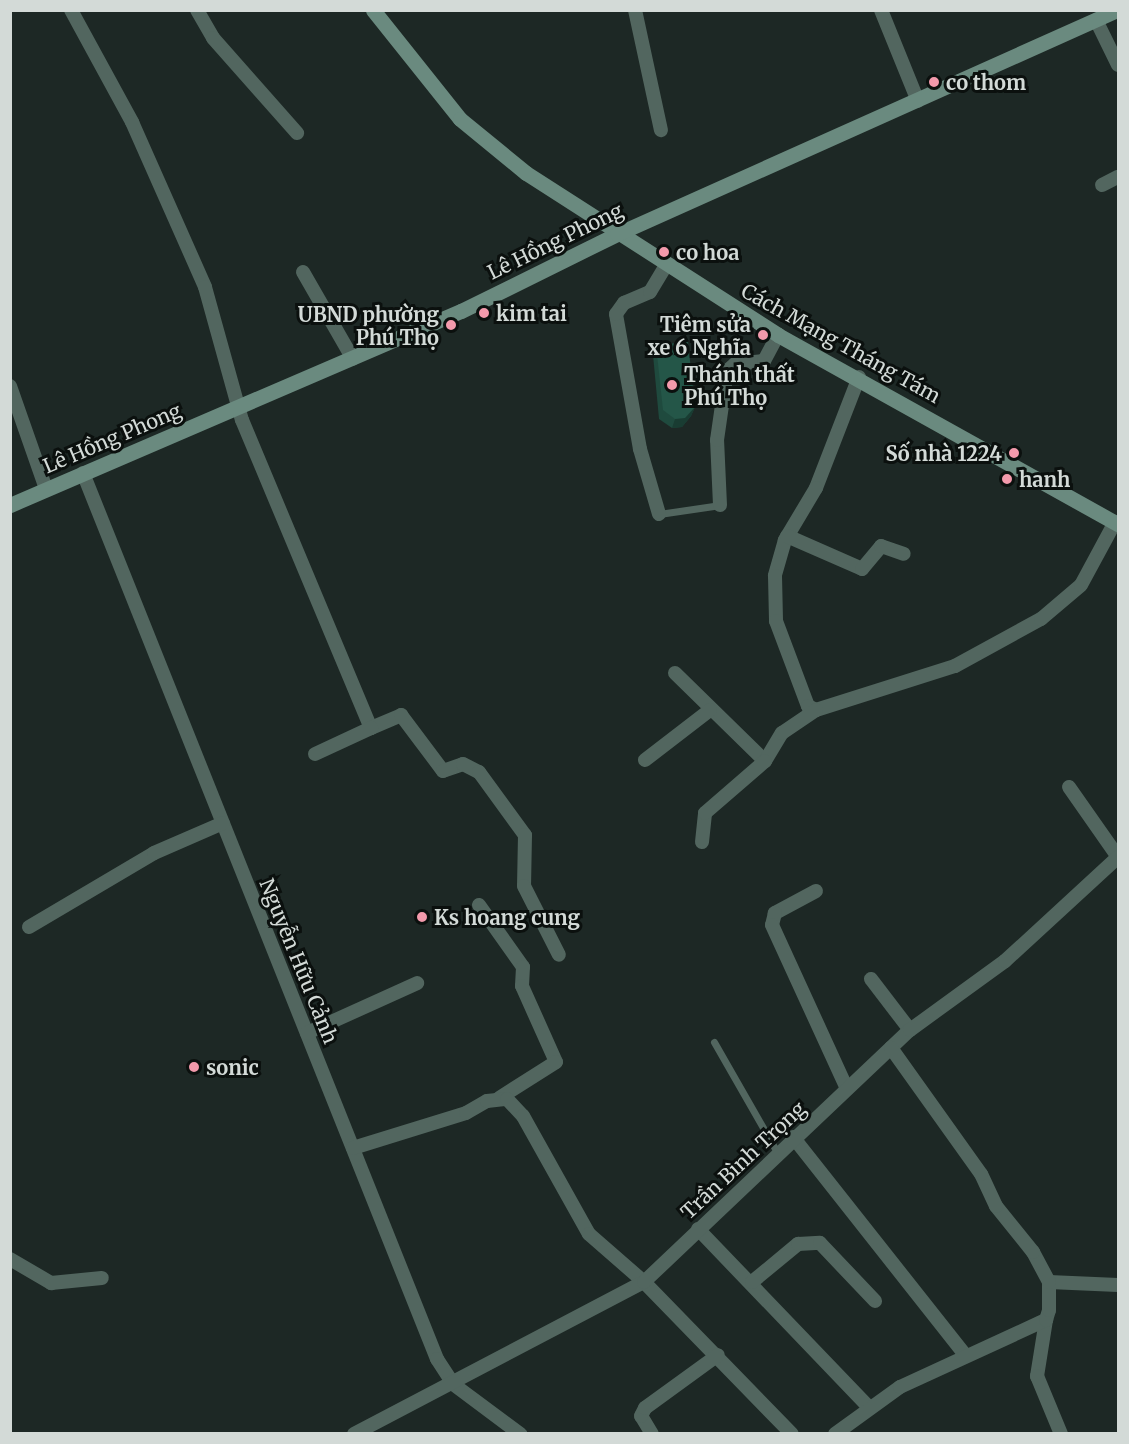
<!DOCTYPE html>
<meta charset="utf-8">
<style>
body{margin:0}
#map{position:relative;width:1129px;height:1444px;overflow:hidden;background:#1d2825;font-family:Merriweather,serif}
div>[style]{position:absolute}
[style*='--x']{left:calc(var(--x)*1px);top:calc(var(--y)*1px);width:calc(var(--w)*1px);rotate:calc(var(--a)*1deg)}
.lane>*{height:7px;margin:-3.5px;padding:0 3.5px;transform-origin:3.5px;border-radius:3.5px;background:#52665f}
.street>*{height:14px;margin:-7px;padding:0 7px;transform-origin:7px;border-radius:7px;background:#52665f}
.secondary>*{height:15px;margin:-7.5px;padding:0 7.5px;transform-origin:7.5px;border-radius:7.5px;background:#6a8a7f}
.wall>*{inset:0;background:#1f4a3e}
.shaded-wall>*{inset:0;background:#193c32}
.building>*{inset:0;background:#245648}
.dots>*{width:16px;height:16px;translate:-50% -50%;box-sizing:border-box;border:3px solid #0b100e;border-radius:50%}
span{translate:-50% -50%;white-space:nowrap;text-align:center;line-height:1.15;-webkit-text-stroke:6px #0b100e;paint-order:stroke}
.poi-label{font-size:20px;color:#d3dad7;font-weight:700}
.left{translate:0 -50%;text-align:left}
.right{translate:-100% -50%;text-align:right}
.street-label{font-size:20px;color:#d3dad7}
.frame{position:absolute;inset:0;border:12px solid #d3dad7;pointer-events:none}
</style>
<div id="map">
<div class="lane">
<i style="--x:659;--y:514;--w:62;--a:-8.4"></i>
<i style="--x:714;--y:1042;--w:127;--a:60.2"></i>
</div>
<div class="street">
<i style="--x:71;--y:10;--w:128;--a:61.4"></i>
<i style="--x:132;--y:122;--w:180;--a:66.1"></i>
<i style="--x:205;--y:287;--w:138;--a:74.5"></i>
<i style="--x:242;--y:420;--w:334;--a:67.3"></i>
<i style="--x:371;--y:728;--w:33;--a:-23"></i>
<i style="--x:401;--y:715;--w:70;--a:53.1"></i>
<i style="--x:443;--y:771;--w:21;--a:-19"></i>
<i style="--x:463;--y:764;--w:18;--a:27"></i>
<i style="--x:479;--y:772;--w:78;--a:53.9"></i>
<i style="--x:525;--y:835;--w:51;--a:91.1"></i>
<i style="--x:524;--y:886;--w:77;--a:63.1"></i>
<i style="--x:197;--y:10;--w:32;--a:60"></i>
<i style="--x:213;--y:38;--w:127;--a:48.5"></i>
<i style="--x:635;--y:10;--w:123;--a:77.8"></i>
<i style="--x:881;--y:10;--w:98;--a:67.9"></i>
<i style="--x:1096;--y:20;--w:50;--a:63.9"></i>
<i style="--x:1102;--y:185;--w:18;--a:-27"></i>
<i style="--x:303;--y:272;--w:100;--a:60.1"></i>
<i style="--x:859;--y:377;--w:119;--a:111.2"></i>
<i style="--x:816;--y:488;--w:61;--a:120.8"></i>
<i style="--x:785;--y:540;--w:37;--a:106"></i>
<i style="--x:775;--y:576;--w:45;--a:88.7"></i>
<i style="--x:776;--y:621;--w:91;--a:69.4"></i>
<i style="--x:808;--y:706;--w:9;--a:27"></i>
<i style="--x:816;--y:710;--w:146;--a:-17.6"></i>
<i style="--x:955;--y:666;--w:98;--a:-28.7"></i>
<i style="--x:1041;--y:619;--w:52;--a:-40.4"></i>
<i style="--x:1081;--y:585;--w:72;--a:-61.6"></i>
<i style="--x:10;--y:386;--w:109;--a:70.7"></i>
<i style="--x:83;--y:473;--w:954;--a:68.22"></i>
<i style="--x:437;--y:1359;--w:30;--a:57"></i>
<i style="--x:453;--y:1384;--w:84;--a:36.7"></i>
<i style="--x:720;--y:505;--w:65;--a:-92.6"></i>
<i style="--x:717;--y:440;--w:70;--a:-81.8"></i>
<i style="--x:727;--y:371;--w:11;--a:-41"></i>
<i style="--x:735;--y:364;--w:29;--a:-6"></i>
<i style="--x:764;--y:361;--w:30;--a:-62"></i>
<i style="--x:659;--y:514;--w:68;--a:-106.3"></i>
<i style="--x:640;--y:449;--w:137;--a:-100.1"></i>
<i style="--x:616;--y:314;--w:14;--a:-54"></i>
<i style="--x:624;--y:303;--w:28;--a:-23"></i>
<i style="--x:650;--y:292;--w:29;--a:-59"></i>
<i style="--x:787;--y:536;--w:82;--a:23.7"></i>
<i style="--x:862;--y:569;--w:30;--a:-50"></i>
<i style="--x:881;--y:546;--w:24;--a:19"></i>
<i style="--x:675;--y:673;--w:126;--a:44.4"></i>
<i style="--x:765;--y:761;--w:33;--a:-59"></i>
<i style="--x:782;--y:733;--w:41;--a:-34.1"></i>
<i style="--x:315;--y:754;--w:62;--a:-24.9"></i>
<i style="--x:645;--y:760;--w:82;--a:-37.6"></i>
<i style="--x:1069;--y:787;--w:85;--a:55"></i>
<i style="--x:702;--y:842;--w:29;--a:-84"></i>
<i style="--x:705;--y:813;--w:79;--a:-40.9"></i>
<i style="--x:816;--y:891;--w:47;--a:151.8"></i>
<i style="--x:775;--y:913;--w:12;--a:104"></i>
<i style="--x:772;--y:925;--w:180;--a:65.4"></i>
<i style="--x:479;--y:905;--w:76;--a:54.6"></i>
<i style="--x:523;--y:967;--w:19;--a:93"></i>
<i style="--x:522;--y:986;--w:83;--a:65.9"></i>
<i style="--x:556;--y:1062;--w:67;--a:147.7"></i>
<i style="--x:29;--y:927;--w:145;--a:-30.6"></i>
<i style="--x:154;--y:853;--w:75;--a:-23.5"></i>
<i style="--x:871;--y:979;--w:64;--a:52.6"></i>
<i style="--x:307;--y:1033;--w:121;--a:-24.4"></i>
<i style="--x:793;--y:1137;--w:278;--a:51.7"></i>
<i style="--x:353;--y:1148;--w:118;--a:-17.2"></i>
<i style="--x:466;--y:1113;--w:24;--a:-30"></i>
<i style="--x:487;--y:1101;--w:20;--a:-6"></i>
<i style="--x:507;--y:1099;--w:23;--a:47"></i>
<i style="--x:523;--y:1116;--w:135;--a:60.8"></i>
<i style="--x:589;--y:1234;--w:73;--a:41.1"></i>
<i style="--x:644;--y:1282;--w:212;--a:45.8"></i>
<i style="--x:698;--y:1229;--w:245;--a:46.2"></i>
<i style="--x:10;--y:1259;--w:48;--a:30.3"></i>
<i style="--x:51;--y:1283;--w:51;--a:-5.6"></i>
<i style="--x:752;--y:1282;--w:60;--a:-39.6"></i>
<i style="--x:798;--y:1244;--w:22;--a:-3"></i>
<i style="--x:820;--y:1243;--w:80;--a:46.5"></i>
<i style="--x:1049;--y:1282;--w:69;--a:2.5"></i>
<i style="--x:1046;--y:1320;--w:57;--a:99.1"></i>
<i style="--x:1037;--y:1376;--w:63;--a:67.5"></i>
<i style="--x:354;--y:1434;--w:327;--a:-27.7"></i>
<i style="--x:644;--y:1282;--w:366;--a:-43.5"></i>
<i style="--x:910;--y:1030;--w:117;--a:-36"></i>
<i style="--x:1005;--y:961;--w:154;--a:-42.6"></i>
<i style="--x:652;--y:1434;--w:21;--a:-121"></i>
<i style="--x:641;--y:1416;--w:9;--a:-63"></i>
<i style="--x:645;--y:1408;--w:90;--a:-36"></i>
<i style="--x:835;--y:1434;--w:80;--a:-35.9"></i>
<i style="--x:900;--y:1387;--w:161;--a:-24.7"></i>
<i style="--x:1046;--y:1320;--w:10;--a:-73"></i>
<i style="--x:1049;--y:1310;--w:28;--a:-90"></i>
<i style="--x:1049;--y:1282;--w:34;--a:-118"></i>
<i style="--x:1033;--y:1252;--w:59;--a:-128.8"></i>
<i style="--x:996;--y:1206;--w:35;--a:-115"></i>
<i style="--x:981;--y:1174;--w:155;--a:-125.5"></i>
</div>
<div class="secondary">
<i style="--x:373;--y:10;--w:139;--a:51.4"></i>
<i style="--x:460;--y:119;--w:85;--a:39.3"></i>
<i style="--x:526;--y:173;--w:300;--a:32.7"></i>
<i style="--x:778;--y:335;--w:389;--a:29.1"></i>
<i style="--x:10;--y:505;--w:491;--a:-23.3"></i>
<i style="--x:461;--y:311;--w:174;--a:-26.3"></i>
<i style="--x:617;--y:234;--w:548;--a:-24.13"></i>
</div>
<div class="wall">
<i style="clip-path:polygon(656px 345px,695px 407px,691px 416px,682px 427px,672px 428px,659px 419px,653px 355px)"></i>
</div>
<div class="shaded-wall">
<i style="clip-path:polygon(695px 407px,691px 416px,682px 427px,672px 428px,675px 419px)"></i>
</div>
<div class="building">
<i style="clip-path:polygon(688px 342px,695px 407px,685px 418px,675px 419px,663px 410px,656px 345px)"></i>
</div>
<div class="dots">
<i style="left:934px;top:82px;background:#f39aac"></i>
<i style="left:664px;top:252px;background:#f39aac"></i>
<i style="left:484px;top:313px;background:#f39aac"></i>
<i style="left:451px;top:325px;background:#f39aac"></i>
<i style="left:763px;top:335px;background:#f39aac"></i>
<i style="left:672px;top:385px;background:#f39aac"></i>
<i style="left:1014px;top:453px;background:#f39aac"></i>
<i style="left:1007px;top:479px;background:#f39aac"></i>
<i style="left:422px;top:917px;background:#f39aac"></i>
<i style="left:194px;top:1067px;background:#f39aac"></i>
</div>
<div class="poi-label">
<span class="left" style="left:946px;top:82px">co thom</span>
<span class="left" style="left:676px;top:252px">co hoa</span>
<span class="left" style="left:496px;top:313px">kim tai</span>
<span class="right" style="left:439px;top:326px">UBND phường<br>Phú Thọ</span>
<span class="right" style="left:751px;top:336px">Tiêm sửa<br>xe 6 Nghĩa</span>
<span class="left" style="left:684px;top:386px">Thánh thất<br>Phú Thọ</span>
<span class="right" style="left:1002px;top:453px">Số nhà 1224</span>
<span class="left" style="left:1019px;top:479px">hanh</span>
<span class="left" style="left:434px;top:917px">Ks hoang cung</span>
<span class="left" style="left:206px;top:1067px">sonic</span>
</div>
<div class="street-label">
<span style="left:555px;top:241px;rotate:-26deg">Lê Hồng Phong</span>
<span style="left:841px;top:343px;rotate:29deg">Cách Mạng Tháng Tám</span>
<span style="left:112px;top:438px;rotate:-23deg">Lê Hồng Phong</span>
<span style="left:299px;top:961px;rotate:68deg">Nguyễn Hữu Cảnh</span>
<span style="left:743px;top:1160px;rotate:-43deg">Trần Bình Trọng</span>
</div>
<div class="frame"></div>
</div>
